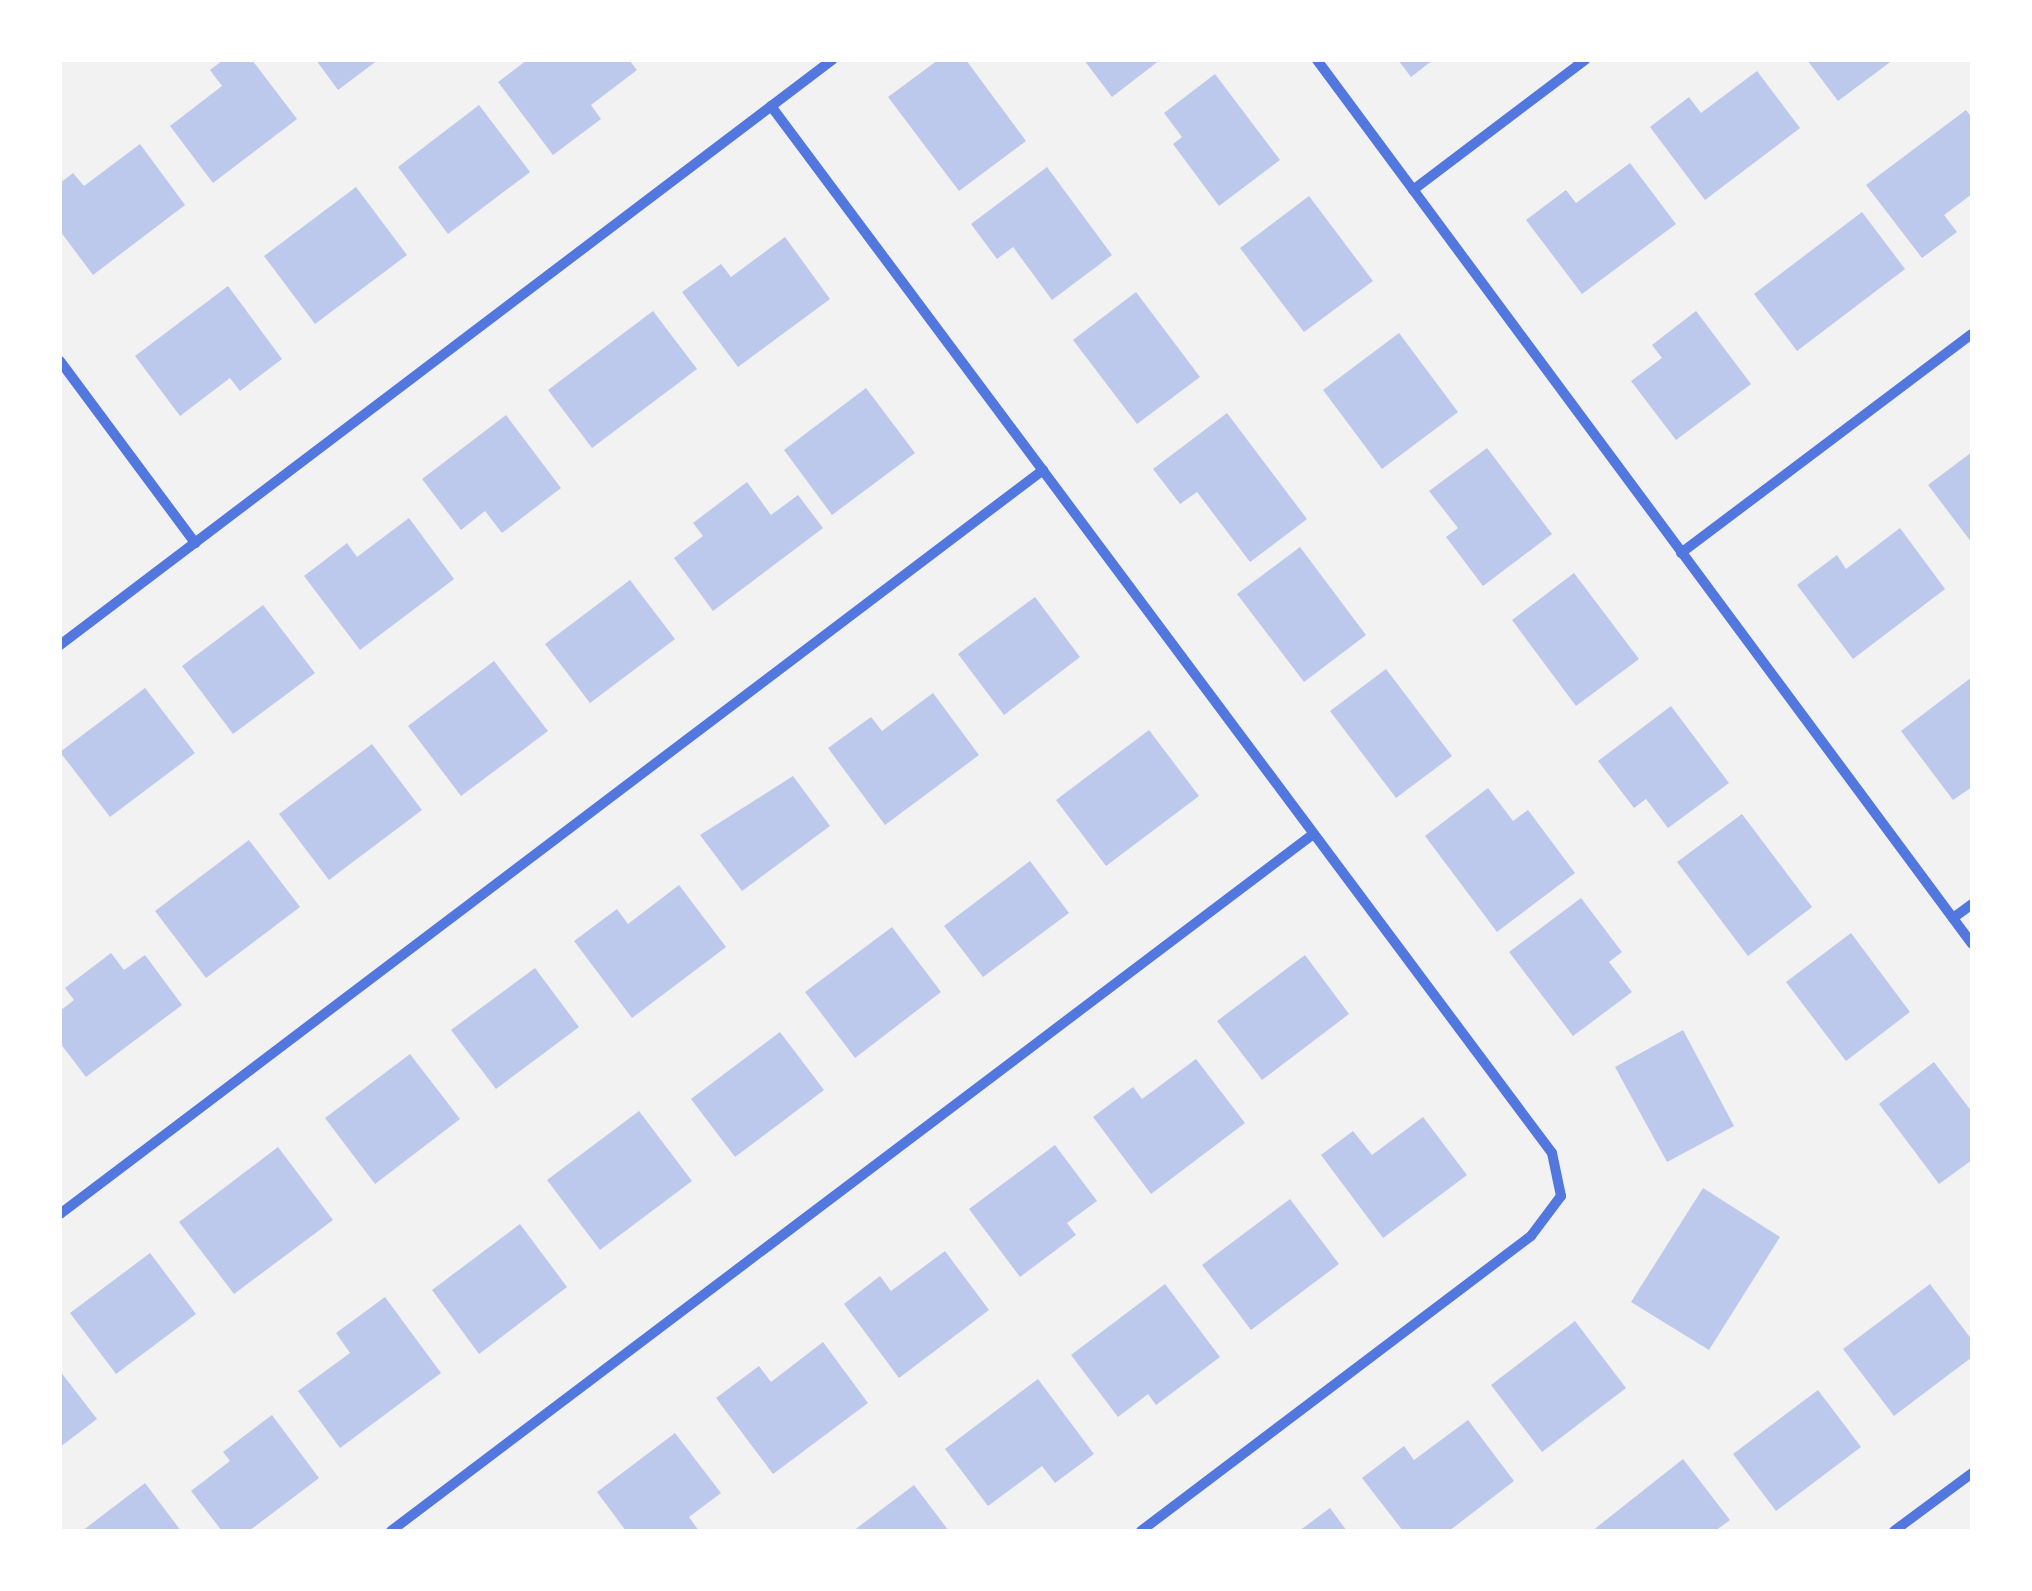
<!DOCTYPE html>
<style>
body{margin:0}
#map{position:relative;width:2032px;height:1591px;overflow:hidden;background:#f2f2f2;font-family:"PT Sans Narrow",sans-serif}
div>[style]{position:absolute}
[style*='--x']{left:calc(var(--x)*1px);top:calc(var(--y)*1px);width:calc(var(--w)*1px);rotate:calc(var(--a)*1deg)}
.building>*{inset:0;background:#bdc9ec}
.minor>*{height:10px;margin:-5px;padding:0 5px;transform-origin:5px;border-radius:5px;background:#5277de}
span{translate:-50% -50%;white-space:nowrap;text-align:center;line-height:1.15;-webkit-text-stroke:10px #fff;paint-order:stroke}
.frame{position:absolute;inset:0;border:62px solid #fff;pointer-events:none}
</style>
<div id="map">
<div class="building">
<i style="clip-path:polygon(223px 60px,252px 60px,297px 119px,213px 183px,170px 126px,222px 86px,210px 70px)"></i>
<i style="clip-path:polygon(316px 60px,378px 60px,338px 90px)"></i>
<i style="clip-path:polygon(527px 60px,629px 60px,637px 70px,591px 105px,601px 119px,553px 155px,498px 82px)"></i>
<i style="clip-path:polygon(938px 60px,966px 60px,1026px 141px,959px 191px,888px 97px)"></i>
<i style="clip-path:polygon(1084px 60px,1160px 60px,1112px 97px)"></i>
<i style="clip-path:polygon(1398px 60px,1433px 60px,1411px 77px)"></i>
<i style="clip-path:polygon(1807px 60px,1893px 60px,1838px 101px)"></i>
<i style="clip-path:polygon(1757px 71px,1800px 128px,1705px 200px,1650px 127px,1689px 97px,1701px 113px)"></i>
<i style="clip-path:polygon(1215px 74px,1280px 160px,1219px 206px,1173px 144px,1182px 137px,1164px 113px)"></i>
<i style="clip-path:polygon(479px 105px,530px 172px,448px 234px,398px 167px)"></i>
<i style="clip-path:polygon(1966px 110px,1972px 118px,1972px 194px,1944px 215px,1957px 232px,1922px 258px,1866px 185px)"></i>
<i style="clip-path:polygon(140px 144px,185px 205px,93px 275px,60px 231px,60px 183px,73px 173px,84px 186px)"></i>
<i style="clip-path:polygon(1630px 163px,1676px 224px,1582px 294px,1526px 220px,1566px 190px,1576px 203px)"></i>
<i style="clip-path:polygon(1047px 167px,1112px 255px,1052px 300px,1013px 247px,997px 259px,971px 224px)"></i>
<i style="clip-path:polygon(356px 187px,407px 255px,315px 324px,264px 256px)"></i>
<i style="clip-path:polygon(1309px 196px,1373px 281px,1304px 332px,1240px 248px)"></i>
<i style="clip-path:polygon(1862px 212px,1905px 269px,1797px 351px,1754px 294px)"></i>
<i style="clip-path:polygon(785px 237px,830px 299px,738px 367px,682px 292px,721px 264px,731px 277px)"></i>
<i style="clip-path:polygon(228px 286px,282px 359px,240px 391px,230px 378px,180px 416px,135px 356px)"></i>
<i style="clip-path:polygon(1136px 292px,1200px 377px,1137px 424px,1073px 340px)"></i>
<i style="clip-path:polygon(653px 311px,697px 369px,592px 448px,548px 390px)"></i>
<i style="clip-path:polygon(1696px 311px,1751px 384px,1676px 440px,1631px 381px,1662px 358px,1652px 345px)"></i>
<i style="clip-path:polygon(1399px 333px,1458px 412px,1382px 469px,1323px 390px)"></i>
<i style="clip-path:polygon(866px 388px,915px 453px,832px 515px,784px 450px)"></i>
<i style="clip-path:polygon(1227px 413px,1307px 519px,1250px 562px,1197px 492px,1180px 504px,1153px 469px)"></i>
<i style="clip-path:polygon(506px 415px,561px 488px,502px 533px,485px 511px,461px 530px,422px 479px)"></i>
<i style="clip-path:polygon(1487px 448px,1552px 534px,1483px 586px,1446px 537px,1458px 528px,1429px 491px)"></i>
<i style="clip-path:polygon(1972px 452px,1972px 543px,1928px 485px)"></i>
<i style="clip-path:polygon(747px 482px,771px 515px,798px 495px,823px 528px,713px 611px,674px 558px,703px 536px,693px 523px)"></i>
<i style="clip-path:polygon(409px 518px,454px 579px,360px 650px,304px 576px,347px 543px,357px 557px)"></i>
<i style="clip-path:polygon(1900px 528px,1945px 589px,1853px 659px,1797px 585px,1837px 555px,1846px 569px)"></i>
<i style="clip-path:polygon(1300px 547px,1366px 635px,1304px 682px,1237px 594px)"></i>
<i style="clip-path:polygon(1574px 573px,1639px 659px,1576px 706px,1512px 620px)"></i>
<i style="clip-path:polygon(630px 580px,675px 639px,590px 703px,545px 644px)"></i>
<i style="clip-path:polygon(1035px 597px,1080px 657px,1004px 715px,958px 654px)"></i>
<i style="clip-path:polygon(263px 605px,315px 673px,233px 734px,182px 666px)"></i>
<i style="clip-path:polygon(494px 661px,548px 731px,461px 796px,408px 726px)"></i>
<i style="clip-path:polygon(1386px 669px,1452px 756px,1396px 798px,1330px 711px)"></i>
<i style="clip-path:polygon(1972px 677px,1972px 787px,1953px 800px,1901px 731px)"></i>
<i style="clip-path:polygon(145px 688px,195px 753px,110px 817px,60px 752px)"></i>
<i style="clip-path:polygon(933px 693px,979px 755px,885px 825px,828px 748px,871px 717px,882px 731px)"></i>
<i style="clip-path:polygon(1671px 706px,1729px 783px,1668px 828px,1646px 799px,1634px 808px,1598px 761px)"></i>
<i style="clip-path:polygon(1149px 730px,1199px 796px,1106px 866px,1056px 800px)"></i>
<i style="clip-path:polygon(372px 744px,422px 810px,329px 880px,279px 814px)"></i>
<i style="clip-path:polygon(793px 776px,830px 826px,742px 891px,700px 835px)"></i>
<i style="clip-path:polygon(1488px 788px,1513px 821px,1528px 810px,1575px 873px,1497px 932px,1425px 836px)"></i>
<i style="clip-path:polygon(1742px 814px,1812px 907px,1748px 956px,1677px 862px)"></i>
<i style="clip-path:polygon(249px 840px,300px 907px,206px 978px,155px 911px)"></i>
<i style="clip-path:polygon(1030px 861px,1069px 913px,983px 977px,944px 926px)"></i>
<i style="clip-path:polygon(679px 885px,726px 947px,632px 1018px,574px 941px,617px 909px,628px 924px)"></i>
<i style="clip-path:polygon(1581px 898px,1622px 952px,1609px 962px,1632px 992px,1573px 1036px,1509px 952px)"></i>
<i style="clip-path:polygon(892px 927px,941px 992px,855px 1058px,805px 992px)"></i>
<i style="clip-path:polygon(1851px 933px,1910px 1012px,1846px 1061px,1786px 982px)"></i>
<i style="clip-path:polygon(111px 953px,124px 970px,145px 955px,182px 1005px,86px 1077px,60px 1043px,60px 1011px,74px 1000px,65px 988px)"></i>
<i style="clip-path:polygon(1305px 955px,1349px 1014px,1262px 1080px,1217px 1021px)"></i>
<i style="clip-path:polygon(535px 968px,579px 1027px,496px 1089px,451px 1030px)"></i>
<i style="clip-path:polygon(1683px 1030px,1734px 1126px,1667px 1162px,1615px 1067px)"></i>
<i style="clip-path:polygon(780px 1032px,824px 1090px,735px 1157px,691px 1099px)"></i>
<i style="clip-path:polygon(410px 1054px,460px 1119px,375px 1184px,325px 1118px)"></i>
<i style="clip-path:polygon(1196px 1059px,1245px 1123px,1151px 1194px,1093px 1117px,1133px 1087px,1142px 1099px)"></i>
<i style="clip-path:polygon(1934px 1062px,1972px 1112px,1972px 1160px,1939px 1184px,1879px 1104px)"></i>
<i style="clip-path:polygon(639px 1111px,692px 1181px,600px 1250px,547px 1180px)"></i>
<i style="clip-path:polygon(1423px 1117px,1467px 1175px,1383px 1238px,1321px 1155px,1353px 1131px,1372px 1155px)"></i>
<i style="clip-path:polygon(1055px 1145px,1097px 1201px,1067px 1223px,1076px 1235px,1020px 1277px,969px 1209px)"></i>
<i style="clip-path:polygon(278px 1147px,333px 1220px,234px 1294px,179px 1222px)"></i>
<i style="clip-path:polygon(1703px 1188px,1780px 1237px,1709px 1350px,1631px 1302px)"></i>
<i style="clip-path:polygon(1290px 1199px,1339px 1264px,1251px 1330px,1202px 1265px)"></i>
<i style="clip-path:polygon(520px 1224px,567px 1287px,479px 1354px,432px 1290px)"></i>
<i style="clip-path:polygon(945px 1251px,989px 1310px,899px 1378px,844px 1304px,880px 1276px,891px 1291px)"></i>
<i style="clip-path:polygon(150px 1253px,196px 1314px,116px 1374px,70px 1313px)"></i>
<i style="clip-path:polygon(1165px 1284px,1220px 1357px,1156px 1405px,1148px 1394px,1118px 1417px,1071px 1355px)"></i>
<i style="clip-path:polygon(1930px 1284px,1972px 1340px,1972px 1357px,1894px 1416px,1843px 1349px)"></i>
<i style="clip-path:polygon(385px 1297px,441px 1373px,340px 1448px,298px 1391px,350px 1353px,336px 1333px)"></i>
<i style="clip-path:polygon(1575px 1321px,1626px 1388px,1542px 1452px,1491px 1385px)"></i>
<i style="clip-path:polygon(823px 1342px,868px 1403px,773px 1474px,716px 1398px,759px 1366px,771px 1382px)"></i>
<i style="clip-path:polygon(60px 1371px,97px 1419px,60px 1447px)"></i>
<i style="clip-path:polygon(1038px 1379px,1094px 1454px,1055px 1483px,1042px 1466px,988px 1506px,945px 1449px)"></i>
<i style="clip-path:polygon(1818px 1390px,1861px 1447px,1776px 1511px,1733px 1454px)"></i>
<i style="clip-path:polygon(272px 1415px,319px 1478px,249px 1531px,222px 1531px,191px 1491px,230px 1461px,223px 1452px)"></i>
<i style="clip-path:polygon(1468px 1420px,1514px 1481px,1449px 1531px,1403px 1531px,1362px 1478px,1404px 1446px,1414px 1460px)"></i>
<i style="clip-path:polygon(675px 1433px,721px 1493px,689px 1517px,699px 1531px,626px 1531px,597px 1492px)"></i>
<i style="clip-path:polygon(1683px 1459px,1730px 1520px,1715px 1531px,1592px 1531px)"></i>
<i style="clip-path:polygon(145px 1483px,181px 1531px,82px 1531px)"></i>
<i style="clip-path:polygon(914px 1485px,949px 1531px,853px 1531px)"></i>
<i style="clip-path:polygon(1330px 1508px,1347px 1531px,1299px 1531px)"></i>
</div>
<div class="minor">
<i style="--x:1317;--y:60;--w:1100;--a:53.46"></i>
<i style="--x:771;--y:106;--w:1306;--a:53.28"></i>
<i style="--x:1552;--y:1153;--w:44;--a:78.2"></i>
<i style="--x:1561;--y:1196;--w:50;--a:126.9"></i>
<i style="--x:1531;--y:1236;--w:489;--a:142.9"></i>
<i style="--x:1413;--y:190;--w:216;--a:-37.1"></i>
<i style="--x:60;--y:361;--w:227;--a:53.4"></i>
<i style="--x:1681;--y:553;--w:364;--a:-37"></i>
<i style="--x:60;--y:645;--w:969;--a:-37.15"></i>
<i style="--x:1953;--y:918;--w:24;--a:-36"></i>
<i style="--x:60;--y:1214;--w:1233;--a:-37.12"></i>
<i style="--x:391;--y:1531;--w:1154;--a:-37.08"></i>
<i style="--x:1894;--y:1531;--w:97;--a:-36.6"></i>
</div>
<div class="frame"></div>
</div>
